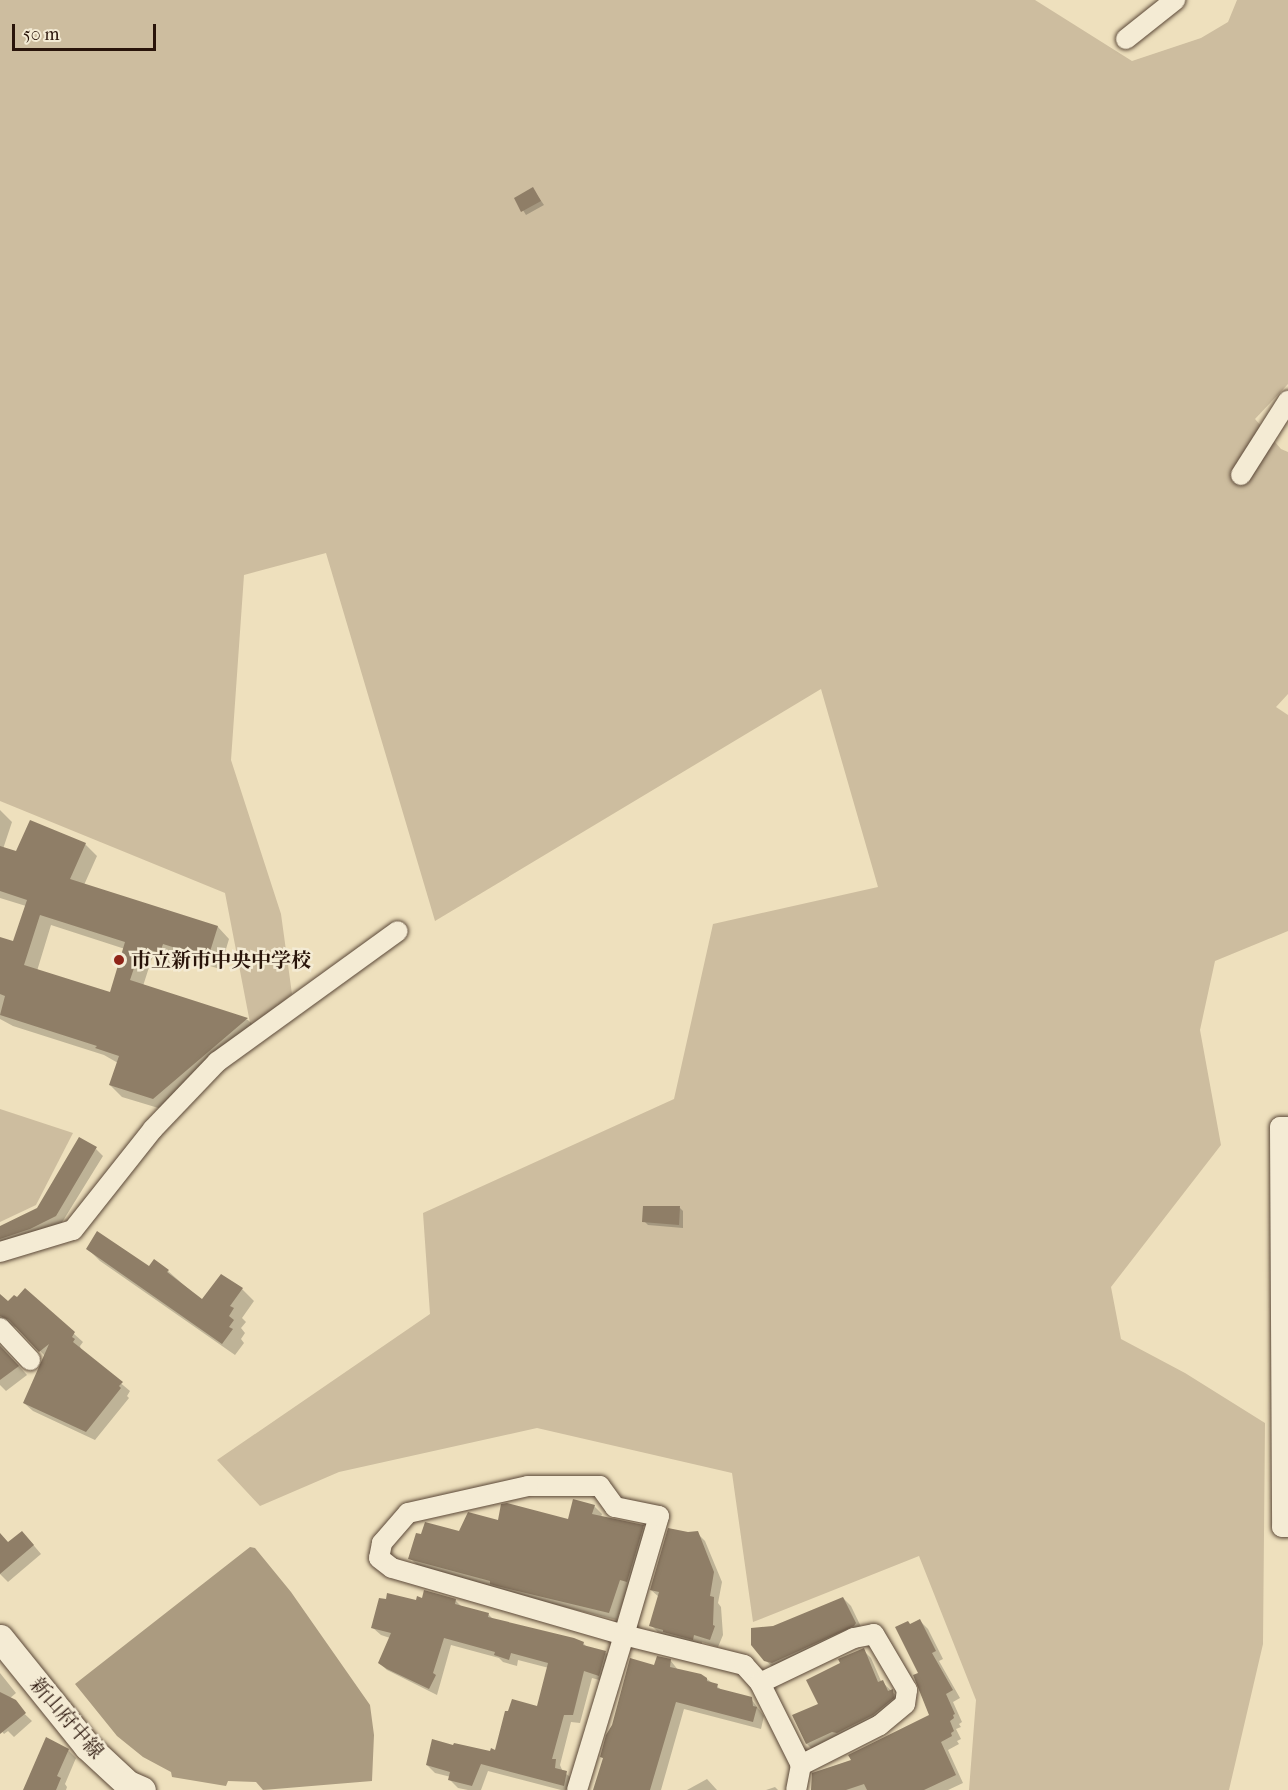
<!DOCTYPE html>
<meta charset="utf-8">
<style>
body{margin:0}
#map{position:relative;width:1288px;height:1790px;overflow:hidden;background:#eee0bd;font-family:"IM FELL French Canon","Noto Serif JP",serif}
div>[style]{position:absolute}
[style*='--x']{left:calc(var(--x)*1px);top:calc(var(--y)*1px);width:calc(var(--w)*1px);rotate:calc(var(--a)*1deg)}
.green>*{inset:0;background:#cdbd9f}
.water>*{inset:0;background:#ab9b80}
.shadow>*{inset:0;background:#0003}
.building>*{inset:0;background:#8f7e67}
.roads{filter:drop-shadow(0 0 2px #5a4737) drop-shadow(0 0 2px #5a4737)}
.street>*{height:20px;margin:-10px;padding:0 10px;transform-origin:10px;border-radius:10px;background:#f4ebd4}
.secondary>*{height:27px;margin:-13.5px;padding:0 13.5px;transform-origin:13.5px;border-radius:13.5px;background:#f4ebd4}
.dots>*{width:16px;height:16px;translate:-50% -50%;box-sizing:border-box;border:3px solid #f4ebd4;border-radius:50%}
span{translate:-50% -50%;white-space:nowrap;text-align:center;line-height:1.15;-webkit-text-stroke:5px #f4ebd4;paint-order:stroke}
.poi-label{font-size:20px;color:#29140a;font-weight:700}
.left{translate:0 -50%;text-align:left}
.street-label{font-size:20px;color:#29140a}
.scale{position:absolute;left:12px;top:24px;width:144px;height:27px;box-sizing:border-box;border:3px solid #29140a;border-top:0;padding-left:8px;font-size:18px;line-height:21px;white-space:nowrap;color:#29140a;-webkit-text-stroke:4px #f4ebd4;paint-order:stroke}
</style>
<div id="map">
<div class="green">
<i style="clip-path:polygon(0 0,1035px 0,1132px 61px,1201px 38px,1228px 22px,1237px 0,1288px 0,1288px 384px,1255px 419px,1281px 449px,1288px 452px,1288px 694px,1276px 707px,1288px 715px,1288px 931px,1215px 961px,1200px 1030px,1221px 1145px,1111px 1287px,1121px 1339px,1185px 1373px,1265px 1423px,1263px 1644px,1229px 1790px,969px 1790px,976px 1700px,919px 1556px,753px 1622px,732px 1473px,537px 1428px,339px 1472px,260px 1506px,217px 1460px,430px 1314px,423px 1213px,674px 1099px,713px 924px,878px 887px,821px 689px,435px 921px,326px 553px,244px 575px,231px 760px,281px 914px,292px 994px,251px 1028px,225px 893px,0 801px)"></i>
<i style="clip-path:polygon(0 1109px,73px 1133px,36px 1205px,0 1222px)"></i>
</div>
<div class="water">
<i style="clip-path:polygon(250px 1547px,255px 1548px,291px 1592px,370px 1705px,374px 1735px,372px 1781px,263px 1790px,256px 1782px,228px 1781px,226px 1786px,172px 1777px,171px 1772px,143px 1757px,117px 1736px,75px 1684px)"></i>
</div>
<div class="shadow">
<i style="clip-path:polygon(533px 189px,544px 205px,526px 215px,516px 199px)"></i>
<i style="clip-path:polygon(evenodd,0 810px,12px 822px,3px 849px,17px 853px,85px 844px,97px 856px,84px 885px,218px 927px,229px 939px,220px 969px,174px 955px,172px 964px,152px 958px,143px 986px,248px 1020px,259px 1031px,165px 1110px,122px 1097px,110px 1085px,118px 1063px,104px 1055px,13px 1026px,0 1019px,0 939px,14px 943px,26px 906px,0 898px,0 810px,51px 925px,125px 949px,110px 994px,37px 971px,51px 925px)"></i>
<i style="clip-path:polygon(96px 1149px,103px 1156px,61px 1224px,0 1248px,0 1228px,38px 1210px)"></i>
<i style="clip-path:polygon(680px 1208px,683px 1211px,683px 1228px,648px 1225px,644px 1221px)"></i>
<i style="clip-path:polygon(88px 1249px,149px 1268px,168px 1271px,202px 1301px,242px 1289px,254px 1301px,242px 1318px,246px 1322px,241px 1328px,245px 1333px,241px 1339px,244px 1343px,235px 1355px,100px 1261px)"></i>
<i style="clip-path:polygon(25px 1290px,83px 1342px,80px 1346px,81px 1350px,130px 1391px,127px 1396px,129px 1398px,95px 1440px,33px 1411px,24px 1403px,45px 1356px,18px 1328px,7px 1324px,0 1330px,0 1299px,8px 1303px,17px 1299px)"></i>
<i style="clip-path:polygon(0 1345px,27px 1375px,6px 1391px,0 1385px)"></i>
<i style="clip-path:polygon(594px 1506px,602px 1514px,601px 1517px,643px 1527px,651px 1534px,635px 1589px,628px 1587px,617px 1620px,499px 1591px,496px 1588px,418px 1566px,410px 1558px,460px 1532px,499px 1522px,569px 1521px)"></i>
<i style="clip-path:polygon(697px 1533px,705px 1541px,722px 1582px,718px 1603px,721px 1607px,723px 1635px,718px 1647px,702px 1642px,701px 1647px,659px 1633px,651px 1625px,659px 1597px,651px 1590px)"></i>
<i style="clip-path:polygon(30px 1541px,41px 1554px,8px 1582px,0 1574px,0 1552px)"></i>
<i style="clip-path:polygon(843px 1598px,851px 1606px,863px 1631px,774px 1668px,765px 1660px,774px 1628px)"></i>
<i style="clip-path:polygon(455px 1600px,462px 1607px,488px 1614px,495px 1621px,583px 1643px,588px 1648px,606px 1653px,614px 1661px,607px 1682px,592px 1678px,580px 1723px,571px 1722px,560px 1765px,563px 1772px,575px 1780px,572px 1790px,561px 1790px,488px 1771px,481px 1790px,468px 1790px,458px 1788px,450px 1780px,451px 1777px,435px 1773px,427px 1765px,496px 1751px,538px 1708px,549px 1668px,518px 1660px,517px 1666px,503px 1662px,499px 1658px,451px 1645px,437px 1695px,387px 1670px,379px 1663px,390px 1638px,381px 1635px,373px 1628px,417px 1602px)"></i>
<i style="clip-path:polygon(920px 1621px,928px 1629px,943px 1659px,939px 1661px,960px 1698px,953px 1702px,962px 1722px,959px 1724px,961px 1727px,956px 1729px,961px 1739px,957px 1741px,959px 1744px,948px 1750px,963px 1783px,948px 1790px,813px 1790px,813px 1774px,853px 1761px,931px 1716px,911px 1626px)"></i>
<i style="clip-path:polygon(863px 1650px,871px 1658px,881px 1681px,900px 1699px,901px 1706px,815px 1752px,807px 1744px,794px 1716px,820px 1704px,842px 1664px)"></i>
<i style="clip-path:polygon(671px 1661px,678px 1670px,707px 1679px,723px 1691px,751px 1699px,764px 1716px,761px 1729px,684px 1709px,661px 1790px,595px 1790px,604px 1759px,601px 1756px,655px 1667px)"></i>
<i style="clip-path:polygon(0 1673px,16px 1693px,9px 1699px,32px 1721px,14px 1737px,8px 1731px,4px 1734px,0 1729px)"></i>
<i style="clip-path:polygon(68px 1750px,76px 1758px,65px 1784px,67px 1787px,66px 1790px,25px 1790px)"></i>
<i style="clip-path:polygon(707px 1779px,717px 1790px,687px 1790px)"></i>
<i style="clip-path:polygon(775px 1787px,778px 1790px,766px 1790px)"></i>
</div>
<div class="building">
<i style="clip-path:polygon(533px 187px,541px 201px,521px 212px,514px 198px)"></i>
<i style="clip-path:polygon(evenodd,30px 820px,86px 843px,70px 879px,218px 926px,208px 958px,163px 944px,160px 953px,141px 947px,130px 980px,248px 1018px,153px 1099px,109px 1085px,119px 1056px,95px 1048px,97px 1046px,0 1015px,5px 996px,0 994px,0 937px,13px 941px,27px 900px,0 891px,0 846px,16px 851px,30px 820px,40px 915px,125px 942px,110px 992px,24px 965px,40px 915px)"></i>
<i style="clip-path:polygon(79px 1137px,97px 1147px,56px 1216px,30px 1229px,0 1239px,0 1226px,37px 1208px)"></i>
<i style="clip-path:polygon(643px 1206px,680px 1206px,679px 1225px,642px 1222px)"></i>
<i style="clip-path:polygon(97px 1231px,149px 1266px,154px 1259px,169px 1270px,167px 1272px,202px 1299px,221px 1274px,243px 1288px,230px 1306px,234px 1308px,229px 1316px,234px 1320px,229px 1327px,233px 1329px,222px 1344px,86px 1249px)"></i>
<i style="clip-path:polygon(25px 1288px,75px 1332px,72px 1337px,75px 1339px,73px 1342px,123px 1382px,119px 1386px,121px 1388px,86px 1432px,23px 1403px,49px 1344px,39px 1352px,9px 1320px,0 1316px,0 1294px,8px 1301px,14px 1295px,17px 1297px)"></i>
<i style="clip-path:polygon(0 1346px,19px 1366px,0 1380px)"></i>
<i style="clip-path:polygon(573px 1499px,595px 1505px,592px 1514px,644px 1525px,627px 1582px,620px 1580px,609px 1613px,497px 1586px,490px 1584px,490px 1581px,408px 1559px,416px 1533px,421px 1534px,425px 1522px,459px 1531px,468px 1512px,498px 1520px,501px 1504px,507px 1503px,568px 1519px)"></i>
<i style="clip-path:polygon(668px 1528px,688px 1532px,698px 1531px,714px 1572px,710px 1596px,714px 1597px,713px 1625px,715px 1626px,710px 1640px,694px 1635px,693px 1640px,663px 1632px,663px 1630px,649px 1626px,659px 1592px,650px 1590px)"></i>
<i style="clip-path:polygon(22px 1531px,34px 1545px,0 1574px,0 1533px,8px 1542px)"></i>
<i style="clip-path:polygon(424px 1590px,456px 1599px,455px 1604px,489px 1613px,488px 1617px,574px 1638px,584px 1642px,583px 1645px,606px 1651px,599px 1676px,584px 1671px,573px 1715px,564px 1715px,552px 1759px,556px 1759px,555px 1768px,567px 1771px,564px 1786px,481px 1764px,472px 1786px,448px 1780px,450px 1772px,426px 1765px,432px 1739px,453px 1745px,454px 1743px,490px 1751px,491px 1748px,495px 1750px,505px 1711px,508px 1711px,512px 1699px,537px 1706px,548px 1663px,511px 1653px,509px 1660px,494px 1655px,495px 1652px,444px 1638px,433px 1673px,436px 1675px,429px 1689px,387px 1669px,378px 1663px,391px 1633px,371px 1628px,379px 1598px,386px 1599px,387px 1593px,416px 1600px,417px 1596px,422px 1598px)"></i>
<i style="clip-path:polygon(843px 1597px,856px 1623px,854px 1626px,772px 1663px,764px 1661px,751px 1645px,751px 1628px,773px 1626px)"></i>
<i style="clip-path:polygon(920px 1619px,936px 1651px,932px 1653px,953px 1690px,946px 1694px,955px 1714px,953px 1715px,954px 1718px,950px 1721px,954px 1731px,951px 1733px,952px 1736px,941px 1742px,956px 1775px,924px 1790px,867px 1790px,864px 1784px,846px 1790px,811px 1790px,812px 1773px,851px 1760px,848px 1755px,929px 1715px,913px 1675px,918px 1673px,895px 1627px,908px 1621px,910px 1624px)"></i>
<i style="clip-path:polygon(864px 1648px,878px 1682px,883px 1680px,888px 1691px,893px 1689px,894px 1698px,873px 1715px,837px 1733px,832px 1732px,806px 1744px,792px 1715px,818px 1704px,806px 1680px,840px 1663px,838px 1659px)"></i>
<i style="clip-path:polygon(657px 1656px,671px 1659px,670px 1667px,701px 1674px,707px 1678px,707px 1681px,718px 1684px,717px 1688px,752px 1697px,753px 1706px,757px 1707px,753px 1722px,676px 1702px,650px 1790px,593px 1790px,603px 1758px,600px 1757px,606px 1735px,612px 1725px,630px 1658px,654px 1665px)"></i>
<i style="clip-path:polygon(0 1692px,16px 1700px,26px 1713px,0 1734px)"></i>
<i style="clip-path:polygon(46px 1737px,69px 1749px,57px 1776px,61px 1778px,56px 1790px,23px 1790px)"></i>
</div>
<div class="roads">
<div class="street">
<i style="--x:1126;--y:39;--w:63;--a:-38.5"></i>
<i style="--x:1241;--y:475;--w:88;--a:-57.6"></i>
<i style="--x:1288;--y:1127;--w:8;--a:180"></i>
<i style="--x:1280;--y:1127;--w:400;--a:89.7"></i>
<i style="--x:1282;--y:1527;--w:6;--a:0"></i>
<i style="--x:0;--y:1252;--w:76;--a:-16.8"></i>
<i style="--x:73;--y:1230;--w:129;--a:-51.6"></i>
<i style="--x:153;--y:1129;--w:93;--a:-46.3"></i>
<i style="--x:217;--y:1062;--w:223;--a:-35.9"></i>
<i style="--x:0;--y:1328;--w:44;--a:46.8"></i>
<i style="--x:760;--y:1683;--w:104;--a:-25.6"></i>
<i style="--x:854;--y:1638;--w:20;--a:-11"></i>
<i style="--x:874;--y:1634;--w:65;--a:59.5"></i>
<i style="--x:907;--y:1690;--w:14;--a:98"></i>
<i style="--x:905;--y:1704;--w:33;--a:140"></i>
<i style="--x:880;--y:1725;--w:89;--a:153.1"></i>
<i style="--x:801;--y:1765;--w:25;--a:101"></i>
<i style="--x:577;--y:1790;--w:162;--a:-73.1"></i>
<i style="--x:624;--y:1635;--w:124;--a:-73.6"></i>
<i style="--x:659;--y:1516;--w:45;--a:-168.4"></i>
<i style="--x:615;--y:1507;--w:26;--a:-126"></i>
<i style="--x:600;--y:1486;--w:72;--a:180"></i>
<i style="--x:528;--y:1486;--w:123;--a:167.3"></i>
<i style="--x:408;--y:1513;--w:40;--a:131"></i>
<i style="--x:382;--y:1543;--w:15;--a:101"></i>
<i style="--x:379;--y:1558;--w:16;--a:38"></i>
<i style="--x:392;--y:1568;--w:241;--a:16.1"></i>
<i style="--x:624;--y:1635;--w:124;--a:14"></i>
<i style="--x:744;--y:1665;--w:24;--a:48"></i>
<i style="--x:760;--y:1683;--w:92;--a:63.4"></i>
</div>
<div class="secondary">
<i style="--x:0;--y:1638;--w:139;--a:51.1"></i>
<i style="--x:87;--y:1746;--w:56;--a:42.8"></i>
<i style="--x:128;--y:1784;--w:15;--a:23"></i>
</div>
</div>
<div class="dots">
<i style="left:119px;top:960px;background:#8f2418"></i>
</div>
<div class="poi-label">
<span class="left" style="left:131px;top:960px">市立新市中央中学校</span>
</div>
<div class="street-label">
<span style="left:67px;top:1718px;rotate:49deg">新山府中線</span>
</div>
<div class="scale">50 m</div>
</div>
